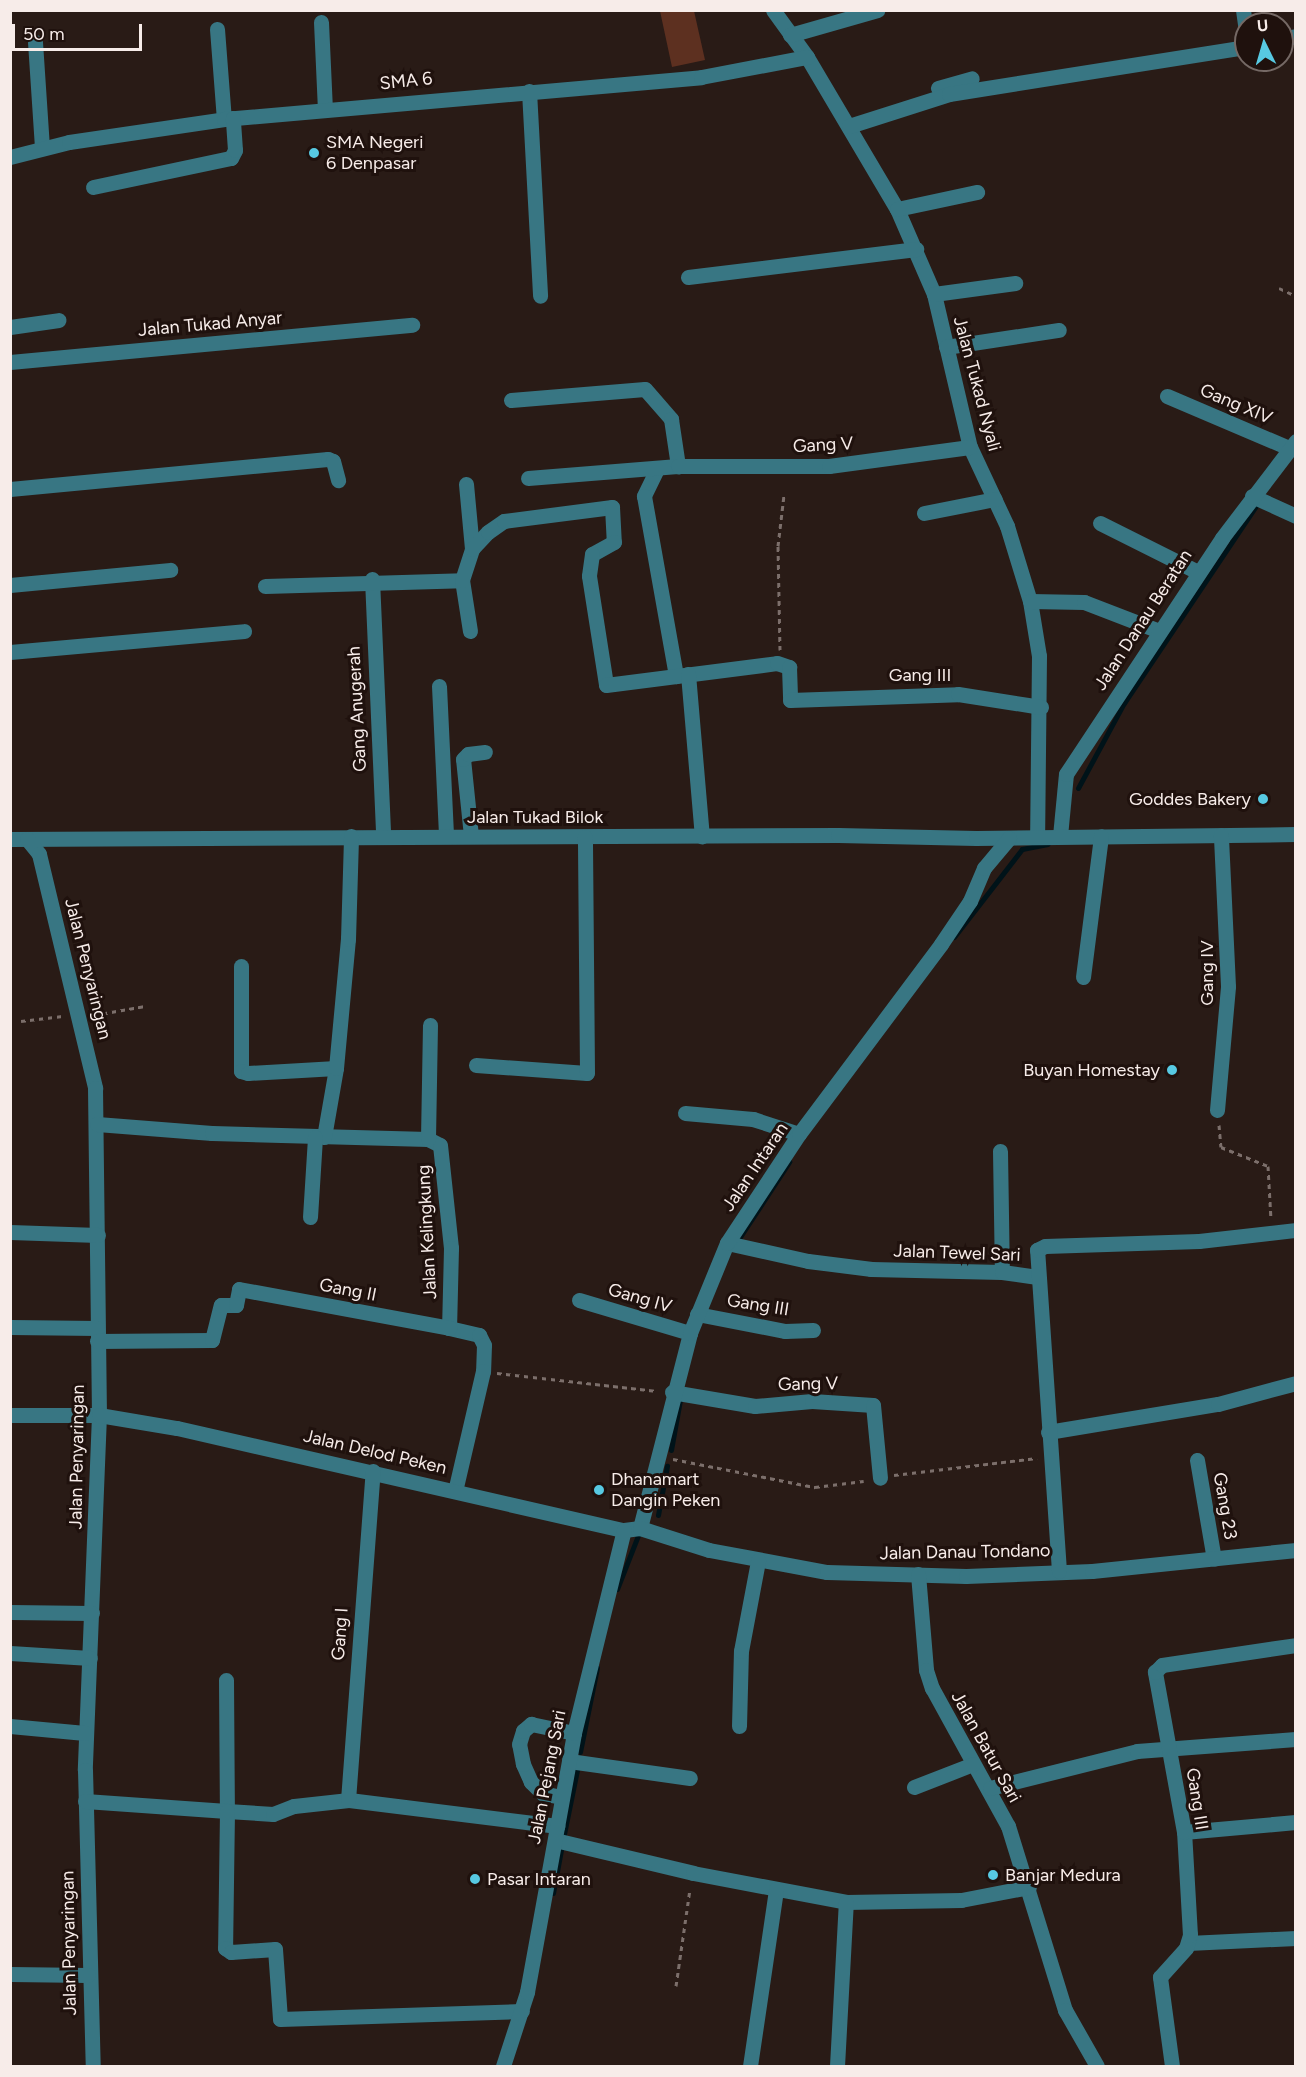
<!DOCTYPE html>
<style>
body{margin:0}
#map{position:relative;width:1306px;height:2077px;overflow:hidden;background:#291b16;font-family:Figtree,sans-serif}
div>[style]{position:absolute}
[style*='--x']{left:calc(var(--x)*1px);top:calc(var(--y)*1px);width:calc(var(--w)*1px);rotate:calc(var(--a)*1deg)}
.green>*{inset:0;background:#5d3020}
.stream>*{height:5px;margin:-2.5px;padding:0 2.5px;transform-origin:2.5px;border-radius:2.5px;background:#001319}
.path>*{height:3px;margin-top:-1.5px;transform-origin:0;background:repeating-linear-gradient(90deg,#7c6f6b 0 4.5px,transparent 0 9px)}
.minor>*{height:15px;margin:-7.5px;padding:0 7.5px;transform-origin:7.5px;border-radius:7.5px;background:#387683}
.dots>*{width:16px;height:16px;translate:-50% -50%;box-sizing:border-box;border:3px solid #1f110d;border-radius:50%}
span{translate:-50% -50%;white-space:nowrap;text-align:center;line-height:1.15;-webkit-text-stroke:6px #1f110d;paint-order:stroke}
.street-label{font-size:18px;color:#f7ece9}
.poi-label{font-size:18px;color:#f7ece9}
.left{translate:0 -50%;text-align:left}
.right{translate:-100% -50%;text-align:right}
.frame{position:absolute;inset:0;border:12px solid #f7ece9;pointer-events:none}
.north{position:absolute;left:1234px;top:12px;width:60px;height:60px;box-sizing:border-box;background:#1f110d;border:2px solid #756965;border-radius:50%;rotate:355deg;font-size:16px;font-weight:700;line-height:24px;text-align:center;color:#f7ece9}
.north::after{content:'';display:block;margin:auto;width:21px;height:27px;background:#57c9e2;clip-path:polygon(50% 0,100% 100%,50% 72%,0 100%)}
.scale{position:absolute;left:12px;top:24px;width:130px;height:27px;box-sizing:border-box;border:3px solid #f7ece9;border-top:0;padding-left:8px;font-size:18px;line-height:21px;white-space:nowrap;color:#f7ece9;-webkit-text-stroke:4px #1f110d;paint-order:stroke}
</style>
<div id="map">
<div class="green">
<i style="clip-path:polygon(660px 11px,694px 11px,705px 60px,672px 67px)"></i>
</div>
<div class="stream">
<i style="--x:1078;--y:788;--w:97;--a:-61.6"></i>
<i style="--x:1124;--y:703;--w:237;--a:-56.2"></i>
<i style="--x:954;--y:937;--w:111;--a:-52.3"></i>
<i style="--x:1022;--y:849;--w:26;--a:-11"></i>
<i style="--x:740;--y:1237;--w:90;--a:-56.8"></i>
<i style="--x:671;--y:1450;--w:51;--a:-79.8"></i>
<i style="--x:658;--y:1515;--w:50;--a:-79.6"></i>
<i style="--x:617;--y:1589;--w:60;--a:-68.6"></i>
<i style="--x:580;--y:1752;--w:86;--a:-78.6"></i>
<i style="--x:564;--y:1834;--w:70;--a:-78.5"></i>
<i style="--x:553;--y:1893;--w:44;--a:-79.5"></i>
</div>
<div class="path">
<i style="--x:1279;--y:288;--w:19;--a:25"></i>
<i style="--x:780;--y:650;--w:104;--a:-91.1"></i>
<i style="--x:778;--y:546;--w:51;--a:-83.3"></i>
<i style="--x:94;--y:1015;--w:52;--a:-10"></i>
<i style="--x:21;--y:1021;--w:42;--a:-6.8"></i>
<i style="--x:1219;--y:1125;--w:22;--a:85"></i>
<i style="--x:1221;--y:1147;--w:51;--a:22"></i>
<i style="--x:1268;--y:1166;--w:53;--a:86.8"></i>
<i style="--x:497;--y:1373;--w:161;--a:6.4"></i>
<i style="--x:673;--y:1459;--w:145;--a:11.2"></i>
<i style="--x:815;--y:1487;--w:49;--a:-7"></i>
<i style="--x:894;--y:1475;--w:144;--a:-6.8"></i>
<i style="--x:676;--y:1986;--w:98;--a:-81.8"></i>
</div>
<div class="minor">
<i style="--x:773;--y:10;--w:58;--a:54.1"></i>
<i style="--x:807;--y:57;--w:177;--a:59.4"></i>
<i style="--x:897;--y:209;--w:93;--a:66.5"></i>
<i style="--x:934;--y:294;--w:157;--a:76.8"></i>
<i style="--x:970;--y:447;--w:87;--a:64.9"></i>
<i style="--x:1007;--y:526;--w:78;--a:73"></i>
<i style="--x:1030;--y:601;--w:56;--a:80.7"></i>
<i style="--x:1039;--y:656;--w:180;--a:90.6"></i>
<i style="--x:1243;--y:10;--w:22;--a:82"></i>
<i style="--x:321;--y:22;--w:87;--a:87.4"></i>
<i style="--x:217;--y:29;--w:90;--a:85.6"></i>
<i style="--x:790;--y:35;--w:91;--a:-15.9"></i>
<i style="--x:1282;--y:39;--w:14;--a:-12"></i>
<i style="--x:35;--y:42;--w:106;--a:86.2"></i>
<i style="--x:938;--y:88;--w:35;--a:-16"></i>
<i style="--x:529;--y:91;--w:205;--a:86.9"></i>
<i style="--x:849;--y:126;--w:105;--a:-17.7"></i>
<i style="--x:949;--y:94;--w:301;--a:-9"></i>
<i style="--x:10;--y:157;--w:61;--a:-14.3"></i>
<i style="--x:69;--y:142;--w:157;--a:-8.4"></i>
<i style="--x:224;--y:119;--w:479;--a:-5"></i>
<i style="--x:701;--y:77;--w:108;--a:-10.7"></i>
<i style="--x:93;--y:187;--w:141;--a:-11.9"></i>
<i style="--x:231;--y:158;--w:9;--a:-63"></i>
<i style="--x:235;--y:150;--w:32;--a:-94"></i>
<i style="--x:897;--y:209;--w:82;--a:-12"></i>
<i style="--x:688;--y:277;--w:230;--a:-7"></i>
<i style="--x:934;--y:294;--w:82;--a:-7.7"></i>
<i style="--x:10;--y:327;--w:49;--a:-8.1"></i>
<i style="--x:946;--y:347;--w:114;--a:-8.6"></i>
<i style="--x:10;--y:362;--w:404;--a:-5.3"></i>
<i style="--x:1167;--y:396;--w:133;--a:23.1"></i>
<i style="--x:511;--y:400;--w:134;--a:-4.7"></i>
<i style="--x:645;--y:389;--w:40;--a:49"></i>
<i style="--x:671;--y:419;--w:48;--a:81.5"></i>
<i style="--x:657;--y:469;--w:30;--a:116"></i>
<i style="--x:644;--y:496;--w:183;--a:79.9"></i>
<i style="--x:528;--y:478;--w:150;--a:-4.6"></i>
<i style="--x:678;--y:466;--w:151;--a:0"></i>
<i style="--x:829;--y:466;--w:142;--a:-7.7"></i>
<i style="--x:466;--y:484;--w:65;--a:84.7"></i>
<i style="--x:10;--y:489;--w:319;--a:-5.4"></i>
<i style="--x:328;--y:459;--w:5;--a:22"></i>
<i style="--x:333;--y:461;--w:20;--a:75"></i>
<i style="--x:1252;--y:496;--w:48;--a:24.4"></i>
<i style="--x:924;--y:513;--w:72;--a:-11.2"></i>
<i style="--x:1100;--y:523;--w:110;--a:26.6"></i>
<i style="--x:372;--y:579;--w:257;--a:87.5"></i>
<i style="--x:10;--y:585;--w:161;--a:-5.4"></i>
<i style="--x:265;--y:586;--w:197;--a:-1.7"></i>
<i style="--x:1030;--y:601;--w:54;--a:1.1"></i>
<i style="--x:1084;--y:602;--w:80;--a:21.1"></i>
<i style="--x:470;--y:631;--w:52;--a:-98.9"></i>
<i style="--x:462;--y:580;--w:33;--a:-72"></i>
<i style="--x:472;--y:549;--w:23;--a:-47"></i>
<i style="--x:488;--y:532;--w:19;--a:-35"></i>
<i style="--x:504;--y:521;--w:109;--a:-7.4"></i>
<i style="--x:612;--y:507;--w:35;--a:87"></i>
<i style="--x:614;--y:542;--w:25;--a:151"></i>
<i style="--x:592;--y:554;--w:22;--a:98"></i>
<i style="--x:589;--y:576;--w:110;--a:81.1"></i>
<i style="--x:606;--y:685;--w:172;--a:-7.3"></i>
<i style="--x:777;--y:663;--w:13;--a:18"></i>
<i style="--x:789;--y:667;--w:33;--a:88"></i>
<i style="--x:790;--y:700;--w:168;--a:-2"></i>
<i style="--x:958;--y:694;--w:84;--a:8.9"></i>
<i style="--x:10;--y:652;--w:235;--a:-5.1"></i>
<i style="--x:688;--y:674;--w:163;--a:85.1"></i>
<i style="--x:439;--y:686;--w:150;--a:87.3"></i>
<i style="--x:471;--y:836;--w:77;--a:-95.9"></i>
<i style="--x:463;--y:759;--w:7;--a:-45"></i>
<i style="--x:468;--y:754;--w:17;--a:-7"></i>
<i style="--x:1060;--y:836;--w:62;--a:-84.5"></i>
<i style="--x:1066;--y:774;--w:283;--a:-56.5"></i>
<i style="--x:1222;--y:538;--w:122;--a:-52.7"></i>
<i style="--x:10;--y:839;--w:828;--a:-0.28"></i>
<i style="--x:838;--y:835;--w:138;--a:1.2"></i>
<i style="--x:976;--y:838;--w:320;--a:-0.7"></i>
<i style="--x:27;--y:839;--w:19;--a:51"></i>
<i style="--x:39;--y:854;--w:241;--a:76.5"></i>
<i style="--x:95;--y:1088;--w:327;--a:89.3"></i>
<i style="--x:99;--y:1415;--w:355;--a:92.3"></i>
<i style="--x:85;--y:1770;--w:296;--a:88.5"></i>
<i style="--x:241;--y:966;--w:105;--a:90"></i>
<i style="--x:241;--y:1071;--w:7;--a:16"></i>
<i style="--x:248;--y:1073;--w:88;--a:-3.3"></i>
<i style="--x:1083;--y:977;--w:142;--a:-82.7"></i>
<i style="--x:476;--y:1065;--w:111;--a:4.1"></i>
<i style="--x:587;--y:1073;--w:236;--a:-90.5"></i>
<i style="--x:1217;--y:1110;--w:124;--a:-84.9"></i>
<i style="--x:1228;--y:986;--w:151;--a:-92.7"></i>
<i style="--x:685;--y:1113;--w:68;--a:5"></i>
<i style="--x:753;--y:1119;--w:48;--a:18.1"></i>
<i style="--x:97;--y:1124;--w:115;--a:4.5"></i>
<i style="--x:212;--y:1133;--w:216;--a:1.6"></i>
<i style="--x:428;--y:1139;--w:13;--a:27"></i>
<i style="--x:440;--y:1145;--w:104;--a:83.9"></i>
<i style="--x:451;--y:1248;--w:80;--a:91.4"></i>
<i style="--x:449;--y:1328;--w:31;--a:13"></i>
<i style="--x:479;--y:1335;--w:11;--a:63"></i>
<i style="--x:484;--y:1345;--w:26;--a:92"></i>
<i style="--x:483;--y:1371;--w:123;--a:103.1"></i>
<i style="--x:324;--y:1137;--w:70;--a:-80.1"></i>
<i style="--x:336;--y:1068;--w:130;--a:-84.7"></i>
<i style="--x:348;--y:939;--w:103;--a:-88.3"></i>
<i style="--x:428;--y:1139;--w:114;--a:-89"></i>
<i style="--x:1000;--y:1151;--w:121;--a:89.1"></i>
<i style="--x:310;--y:1217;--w:80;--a:-86.4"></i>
<i style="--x:10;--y:1232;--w:88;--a:2"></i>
<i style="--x:727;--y:1243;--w:83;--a:12.5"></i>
<i style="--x:808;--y:1261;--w:64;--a:7.2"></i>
<i style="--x:871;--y:1269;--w:131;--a:1.3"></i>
<i style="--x:1002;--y:1272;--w:34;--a:8"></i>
<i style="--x:579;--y:1300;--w:116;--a:16.6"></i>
<i style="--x:697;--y:1314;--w:90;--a:10.9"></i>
<i style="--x:785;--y:1331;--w:28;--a:-2"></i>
<i style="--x:10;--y:1327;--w:87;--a:0.7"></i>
<i style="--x:97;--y:1341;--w:115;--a:-0.5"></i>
<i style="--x:212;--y:1340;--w:36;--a:-76"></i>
<i style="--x:221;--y:1305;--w:15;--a:0"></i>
<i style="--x:236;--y:1305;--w:16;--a:-79"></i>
<i style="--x:239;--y:1289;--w:214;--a:10.5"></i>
<i style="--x:672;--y:1392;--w:84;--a:9.6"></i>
<i style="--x:755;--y:1406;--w:57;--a:-5"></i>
<i style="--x:812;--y:1401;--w:61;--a:3.8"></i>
<i style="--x:873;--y:1405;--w:73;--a:84.5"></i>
<i style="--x:10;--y:1415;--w:89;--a:0"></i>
<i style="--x:99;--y:1415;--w:79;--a:9.5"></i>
<i style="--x:177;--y:1428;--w:458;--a:12.9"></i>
<i style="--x:624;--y:1530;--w:16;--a:-7"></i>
<i style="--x:1048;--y:1432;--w:172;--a:-9.4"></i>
<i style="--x:1218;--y:1404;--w:81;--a:-15.1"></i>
<i style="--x:1197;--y:1460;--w:100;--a:80.3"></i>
<i style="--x:640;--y:1528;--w:201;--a:-75.6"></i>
<i style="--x:690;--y:1333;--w:97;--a:-67.7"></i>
<i style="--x:727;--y:1243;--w:131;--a:-56.6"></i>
<i style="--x:799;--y:1134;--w:237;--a:-53.2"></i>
<i style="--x:941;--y:944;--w:52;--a:-56"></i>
<i style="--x:970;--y:901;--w:36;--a:-67"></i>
<i style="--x:984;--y:868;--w:39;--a:-50"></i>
<i style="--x:640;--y:1528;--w:72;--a:17.7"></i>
<i style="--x:709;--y:1550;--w:120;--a:10.6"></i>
<i style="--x:827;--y:1572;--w:139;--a:1.6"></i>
<i style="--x:966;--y:1576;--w:126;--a:-2.3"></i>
<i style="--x:1092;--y:1571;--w:205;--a:-5.9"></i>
<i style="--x:1059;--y:1571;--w:322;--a:-93.9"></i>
<i style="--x:1037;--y:1250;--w:9;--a:-27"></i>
<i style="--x:1045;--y:1246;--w:154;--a:-1.9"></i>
<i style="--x:1199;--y:1241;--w:98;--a:-6.5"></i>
<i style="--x:918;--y:1574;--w:96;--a:85.2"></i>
<i style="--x:926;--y:1670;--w:19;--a:72"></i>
<i style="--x:932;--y:1688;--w:158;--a:61.2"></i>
<i style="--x:1008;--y:1826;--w:193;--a:72.8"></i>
<i style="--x:1065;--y:2010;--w:64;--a:60.3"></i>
<i style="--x:10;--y:1612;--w:82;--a:0.7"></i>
<i style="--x:10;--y:1653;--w:80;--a:3.6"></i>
<i style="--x:226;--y:1680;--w:131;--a:89.6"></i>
<i style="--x:227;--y:1811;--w:46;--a:3.7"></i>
<i style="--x:273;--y:1814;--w:22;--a:-21"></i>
<i style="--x:294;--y:1806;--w:55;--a:-6.2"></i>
<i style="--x:349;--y:1800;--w:210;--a:7.1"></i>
<i style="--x:10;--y:1726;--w:75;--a:5.3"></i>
<i style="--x:739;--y:1726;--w:75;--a:-88.5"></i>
<i style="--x:741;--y:1651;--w:92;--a:-79.3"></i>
<i style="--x:569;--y:1761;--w:122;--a:8"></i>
<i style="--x:914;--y:1787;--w:63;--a:-21.3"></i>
<i style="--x:990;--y:1788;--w:152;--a:-14.1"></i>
<i style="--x:1137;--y:1751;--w:159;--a:-4.3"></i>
<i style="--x:561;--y:1797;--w:19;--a:-168"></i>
<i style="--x:542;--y:1793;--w:16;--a:-135"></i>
<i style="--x:531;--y:1782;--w:20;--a:-114"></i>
<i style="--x:523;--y:1764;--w:20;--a:-101"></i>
<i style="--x:519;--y:1744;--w:14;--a:-73"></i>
<i style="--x:523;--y:1731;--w:11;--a:-41"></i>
<i style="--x:531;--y:1724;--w:44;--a:11.8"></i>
<i style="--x:348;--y:1800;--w:330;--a:-85.7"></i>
<i style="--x:85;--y:1801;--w:142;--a:4"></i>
<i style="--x:227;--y:1811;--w:137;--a:90.8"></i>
<i style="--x:225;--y:1948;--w:7;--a:34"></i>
<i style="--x:231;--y:1952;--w:44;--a:-3.9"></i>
<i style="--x:275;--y:1949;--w:70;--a:85.9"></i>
<i style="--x:280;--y:2019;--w:242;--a:-1.9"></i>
<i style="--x:1184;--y:1832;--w:112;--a:-5.1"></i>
<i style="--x:555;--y:1840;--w:142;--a:13.4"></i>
<i style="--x:693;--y:1873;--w:156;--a:10.7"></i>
<i style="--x:846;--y:1902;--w:115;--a:-1"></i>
<i style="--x:961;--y:1900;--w:69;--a:-10.8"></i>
<i style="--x:1188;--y:1943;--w:108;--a:-2.7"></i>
<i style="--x:10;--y:1974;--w:78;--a:0.7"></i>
<i style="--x:503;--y:2066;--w:78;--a:-72"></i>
<i style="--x:527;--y:1992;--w:263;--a:-79.7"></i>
<i style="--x:574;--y:1733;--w:209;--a:-76.2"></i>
<i style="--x:750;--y:2066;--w:179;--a:-81.6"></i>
<i style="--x:837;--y:2066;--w:164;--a:-86.9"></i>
<i style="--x:1172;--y:2066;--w:90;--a:-97.7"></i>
<i style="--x:1160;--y:1977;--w:39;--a:-48"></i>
<i style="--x:1186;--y:1948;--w:14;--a:-73"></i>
<i style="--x:1190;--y:1935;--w:103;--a:-93.3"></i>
<i style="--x:1184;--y:1832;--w:163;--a:-100.3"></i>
<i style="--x:1155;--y:1672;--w:10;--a:-45"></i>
<i style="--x:1162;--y:1665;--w:135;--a:-8.5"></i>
</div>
<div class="dots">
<i style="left:314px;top:153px;background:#57c9e2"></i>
<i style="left:1263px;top:799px;background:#57c9e2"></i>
<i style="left:1172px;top:1070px;background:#57c9e2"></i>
<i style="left:599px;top:1490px;background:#57c9e2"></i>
<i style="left:993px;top:1875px;background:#57c9e2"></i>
<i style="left:475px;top:1879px;background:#57c9e2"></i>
</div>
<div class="street-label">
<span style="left:406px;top:81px;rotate:-6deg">SMA 6</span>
<span style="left:210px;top:324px;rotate:-5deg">Jalan Tukad Anyar</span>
<span style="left:977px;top:384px;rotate:75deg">Jalan Tukad Nyali</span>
<span style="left:1236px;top:404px;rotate:23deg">Gang XIV</span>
<span style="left:823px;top:445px;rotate:-3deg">Gang V</span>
<span style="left:1143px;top:620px;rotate:-57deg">Jalan Danau Beratan</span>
<span style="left:920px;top:675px">Gang III</span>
<span style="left:357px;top:709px;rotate:-93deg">Gang Anugerah</span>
<span style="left:535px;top:817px">Jalan Tukad Bilok</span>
<span style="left:88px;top:969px;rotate:76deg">Jalan Penyaringan</span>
<span style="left:1207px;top:973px;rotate:-90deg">Gang IV</span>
<span style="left:755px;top:1167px;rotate:-56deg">Jalan Intaran</span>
<span style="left:427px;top:1232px;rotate:-93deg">Jalan Kelingkung</span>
<span style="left:957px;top:1253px;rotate:2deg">Jalan Tewel Sari</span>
<span style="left:348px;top:1290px;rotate:11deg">Gang II</span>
<span style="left:640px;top:1298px;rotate:16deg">Gang IV</span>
<span style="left:758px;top:1305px;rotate:9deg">Gang III</span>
<span style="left:808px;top:1384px;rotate:-1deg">Gang V</span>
<span style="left:375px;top:1452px;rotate:13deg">Jalan Delod Peken</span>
<span style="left:77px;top:1457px;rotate:-89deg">Jalan Penyaringan</span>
<span style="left:1225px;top:1506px;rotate:80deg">Gang 23</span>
<span style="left:965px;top:1552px;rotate:-1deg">Jalan Danau Tondano</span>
<span style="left:340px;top:1634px;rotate:-86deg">Gang I</span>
<span style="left:986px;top:1747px;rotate:61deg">Jalan Batur Sari</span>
<span style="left:547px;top:1777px;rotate:-79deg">Jalan Pejang Sari</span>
<span style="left:1197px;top:1799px;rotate:81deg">Gang III</span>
<span style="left:69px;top:1943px;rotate:-91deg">Jalan Penyaringan</span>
</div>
<div class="poi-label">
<span class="left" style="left:326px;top:153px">SMA Negeri<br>6 Denpasar</span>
<span class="right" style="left:1251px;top:799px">Goddes Bakery</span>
<span class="right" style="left:1160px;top:1070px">Buyan Homestay</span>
<span class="left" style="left:611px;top:1490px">Dhanamart<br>Dangin Peken</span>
<span class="left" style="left:1005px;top:1875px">Banjar Medura</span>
<span class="left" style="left:487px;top:1879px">Pasar Intaran</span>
</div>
<div class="frame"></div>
<div class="north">U</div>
<div class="scale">50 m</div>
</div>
